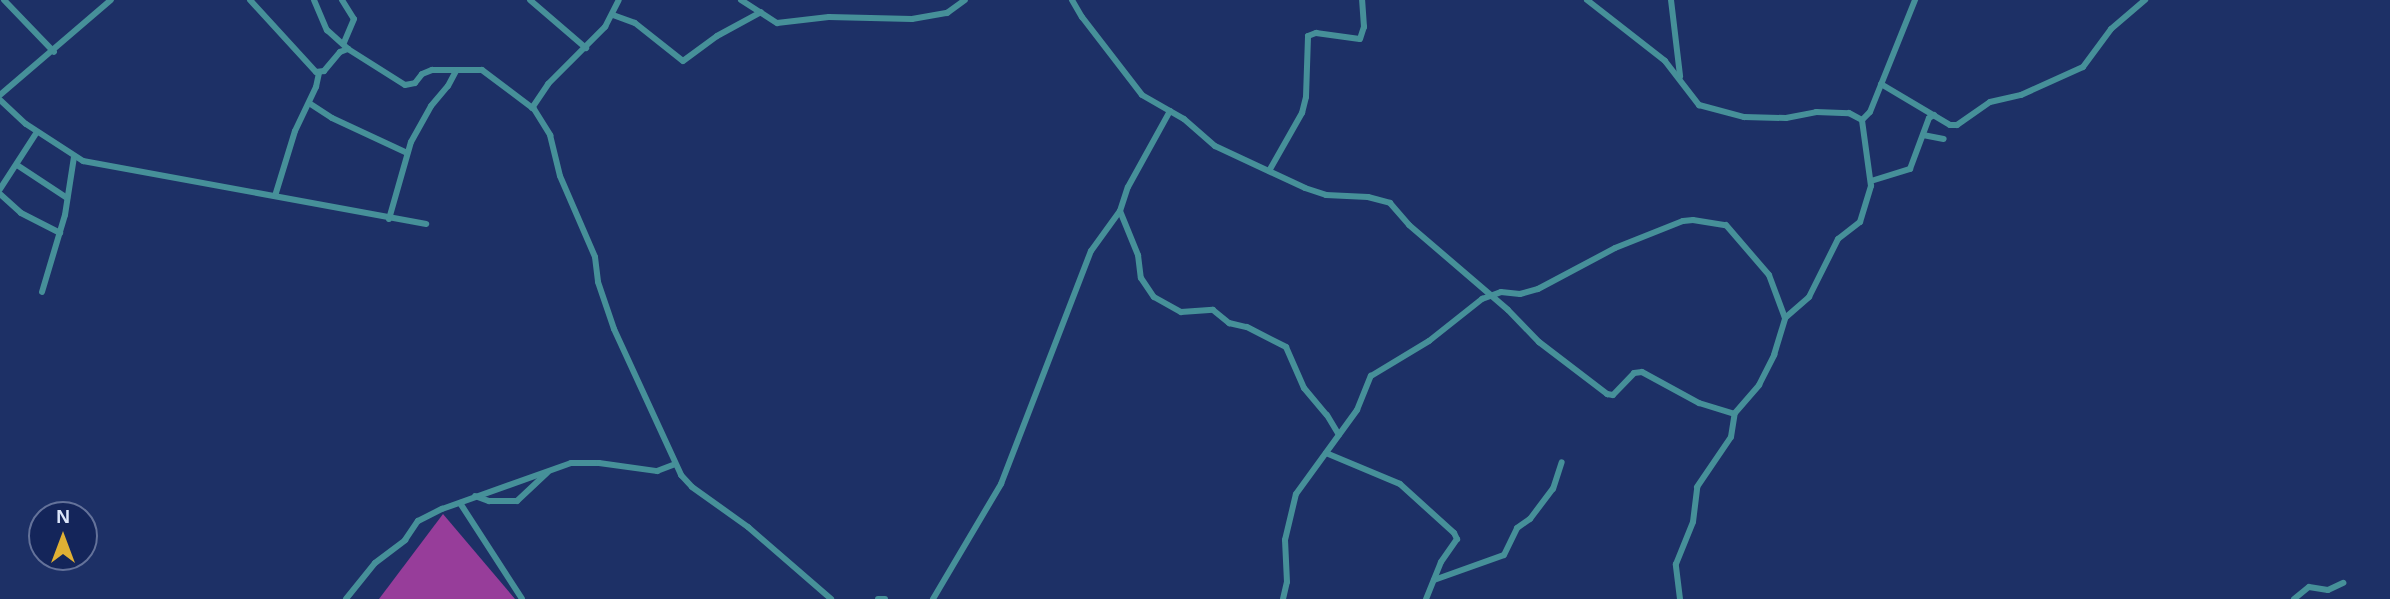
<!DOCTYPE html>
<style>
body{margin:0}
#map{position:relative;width:2390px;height:599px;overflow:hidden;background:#1d3066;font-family:Helvetica,sans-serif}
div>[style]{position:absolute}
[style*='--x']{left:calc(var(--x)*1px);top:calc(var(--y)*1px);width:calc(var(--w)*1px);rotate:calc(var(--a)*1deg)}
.forest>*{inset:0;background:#973d9a}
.minor>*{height:6px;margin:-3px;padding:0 3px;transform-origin:3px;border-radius:3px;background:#469099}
span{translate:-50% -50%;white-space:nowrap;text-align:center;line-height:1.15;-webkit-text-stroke:5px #14255a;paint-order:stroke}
.north{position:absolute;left:28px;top:501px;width:70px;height:70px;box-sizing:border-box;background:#14255a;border:2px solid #64729a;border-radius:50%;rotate:0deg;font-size:19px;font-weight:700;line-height:28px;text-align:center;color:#dce6fa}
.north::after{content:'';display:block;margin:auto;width:24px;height:32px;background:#e0b034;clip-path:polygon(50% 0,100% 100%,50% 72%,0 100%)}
</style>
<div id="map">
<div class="forest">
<i style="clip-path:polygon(443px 514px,515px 599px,379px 599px)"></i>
</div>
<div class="minor">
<i style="--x:4;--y:0;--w:72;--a:46.1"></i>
<i style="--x:250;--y:0;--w:98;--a:47.5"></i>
<i style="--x:316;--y:72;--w:8;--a:-7"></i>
<i style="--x:324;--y:71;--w:25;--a:-50"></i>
<i style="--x:340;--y:52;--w:9;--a:-21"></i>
<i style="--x:348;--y:49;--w:67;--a:32.3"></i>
<i style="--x:405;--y:85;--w:10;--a:-11"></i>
<i style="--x:415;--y:83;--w:11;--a:-52"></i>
<i style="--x:422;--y:74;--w:11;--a:-22"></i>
<i style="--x:432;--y:70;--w:50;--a:0"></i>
<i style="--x:482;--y:70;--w:65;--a:36.9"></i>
<i style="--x:534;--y:109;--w:31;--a:58"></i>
<i style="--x:550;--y:135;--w:42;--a:76.3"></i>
<i style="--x:560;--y:176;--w:88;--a:66.6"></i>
<i style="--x:595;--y:257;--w:25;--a:83"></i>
<i style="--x:598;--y:282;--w:50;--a:71.2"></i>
<i style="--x:614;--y:329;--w:161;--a:65.3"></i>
<i style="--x:681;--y:475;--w:16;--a:47"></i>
<i style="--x:692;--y:487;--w:69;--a:35.5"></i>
<i style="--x:748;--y:527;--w:110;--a:40.9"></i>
<i style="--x:314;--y:0;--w:33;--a:67"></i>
<i style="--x:327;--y:30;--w:28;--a:42"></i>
<i style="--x:342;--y:0;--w:22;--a:58"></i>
<i style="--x:354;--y:19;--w:26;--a:113"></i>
<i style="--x:530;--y:0;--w:74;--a:40.6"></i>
<i style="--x:741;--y:0;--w:43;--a:32.6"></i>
<i style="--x:777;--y:23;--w:52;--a:-6.6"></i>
<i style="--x:829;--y:17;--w:83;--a:1.4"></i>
<i style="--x:912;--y:19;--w:36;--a:-10"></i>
<i style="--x:947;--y:13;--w:22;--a:-36"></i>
<i style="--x:1072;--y:0;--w:20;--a:60"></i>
<i style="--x:1082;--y:17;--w:98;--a:52.4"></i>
<i style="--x:1142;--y:95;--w:48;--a:29.7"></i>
<i style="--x:1184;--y:119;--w:41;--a:41.1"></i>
<i style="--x:1215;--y:146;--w:99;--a:25"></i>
<i style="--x:1305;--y:188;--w:22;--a:18"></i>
<i style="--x:1326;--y:195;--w:42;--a:2.7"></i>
<i style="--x:1368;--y:197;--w:23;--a:15"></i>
<i style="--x:1390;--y:203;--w:29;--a:49"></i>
<i style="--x:1409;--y:225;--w:130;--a:40.6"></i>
<i style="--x:1508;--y:310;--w:45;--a:45.9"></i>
<i style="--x:1539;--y:342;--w:86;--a:37.4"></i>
<i style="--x:1607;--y:394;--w:6;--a:9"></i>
<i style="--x:1613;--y:395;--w:30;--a:-46"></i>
<i style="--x:1634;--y:373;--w:8;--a:-7"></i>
<i style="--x:1642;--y:372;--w:65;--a:28.5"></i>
<i style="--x:1699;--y:403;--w:37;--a:17"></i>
<i style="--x:1587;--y:0;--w:99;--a:38"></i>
<i style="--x:1665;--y:61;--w:56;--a:52.3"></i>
<i style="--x:1699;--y:105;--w:47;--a:14.9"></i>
<i style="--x:1744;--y:117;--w:42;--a:1.4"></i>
<i style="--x:1786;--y:118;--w:31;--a:-11"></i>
<i style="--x:1816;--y:112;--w:33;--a:2"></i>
<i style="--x:1849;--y:113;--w:15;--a:28"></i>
<i style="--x:1671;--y:0;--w:77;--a:83.2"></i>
<i style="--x:613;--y:15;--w:23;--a:20"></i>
<i style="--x:635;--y:23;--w:61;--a:38.4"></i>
<i style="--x:683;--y:61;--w:42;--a:-36.3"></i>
<i style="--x:717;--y:36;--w:50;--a:-28.6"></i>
<i style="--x:1881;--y:84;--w:80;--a:30.7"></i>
<i style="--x:1950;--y:125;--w:7;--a:0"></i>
<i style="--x:1957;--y:125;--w:40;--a:-34.9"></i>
<i style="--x:1990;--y:102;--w:32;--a:-13"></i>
<i style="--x:2021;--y:95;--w:68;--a:-24.3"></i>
<i style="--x:2083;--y:67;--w:47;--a:-53.6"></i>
<i style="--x:2111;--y:29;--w:45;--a:-40.5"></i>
<i style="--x:0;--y:95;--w:146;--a:-40.6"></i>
<i style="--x:0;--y:100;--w:35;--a:43"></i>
<i style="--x:26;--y:124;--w:68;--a:33"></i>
<i style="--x:83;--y:161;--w:349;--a:10.4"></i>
<i style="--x:309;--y:103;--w:27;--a:33"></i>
<i style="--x:332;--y:118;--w:83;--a:25"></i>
<i style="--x:532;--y:108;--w:29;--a:-56"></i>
<i style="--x:548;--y:84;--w:81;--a:-45"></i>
<i style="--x:605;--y:27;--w:30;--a:-63"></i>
<i style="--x:1923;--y:135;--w:21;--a:11"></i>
<i style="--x:17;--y:165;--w:60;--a:33.4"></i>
<i style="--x:1269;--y:171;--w:67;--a:-60.4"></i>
<i style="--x:1302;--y:113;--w:16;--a:-76"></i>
<i style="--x:1306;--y:97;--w:61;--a:-88.1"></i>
<i style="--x:1308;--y:36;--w:9;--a:-21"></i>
<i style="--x:1316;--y:33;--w:44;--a:7.8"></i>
<i style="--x:1360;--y:39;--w:13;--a:-72"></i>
<i style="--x:1364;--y:27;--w:27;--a:-94"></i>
<i style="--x:1871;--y:181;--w:41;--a:-17.1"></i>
<i style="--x:1910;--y:169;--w:54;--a:-69.6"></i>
<i style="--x:1929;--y:118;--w:6;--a:-31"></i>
<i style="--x:0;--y:189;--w:68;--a:-57"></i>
<i style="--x:0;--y:194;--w:28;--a:42"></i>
<i style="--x:21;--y:213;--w:44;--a:27.1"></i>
<i style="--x:275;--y:196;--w:68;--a:-72.9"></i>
<i style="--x:295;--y:131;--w:49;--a:-64.5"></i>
<i style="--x:316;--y:87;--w:14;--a:-78"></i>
<i style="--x:1120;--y:211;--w:48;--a:67.8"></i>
<i style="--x:1138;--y:255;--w:23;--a:83"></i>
<i style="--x:1141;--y:278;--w:23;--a:56"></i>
<i style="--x:1154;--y:297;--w:31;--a:29"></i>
<i style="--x:1181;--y:312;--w:32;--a:-4"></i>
<i style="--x:1213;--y:310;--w:21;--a:39"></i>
<i style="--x:1229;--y:323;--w:18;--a:13"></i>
<i style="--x:1247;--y:327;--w:44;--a:27.1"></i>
<i style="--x:1286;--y:347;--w:45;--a:66.3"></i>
<i style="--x:1304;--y:388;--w:35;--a:50"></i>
<i style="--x:1327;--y:415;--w:23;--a:59"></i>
<i style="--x:389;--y:219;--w:80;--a:-74.1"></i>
<i style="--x:411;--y:142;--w:41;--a:-60.9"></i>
<i style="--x:431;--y:106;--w:26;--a:-50"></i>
<i style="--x:448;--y:86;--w:17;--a:-62"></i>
<i style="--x:42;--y:292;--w:80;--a:-73.4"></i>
<i style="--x:65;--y:215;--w:59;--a:-81.2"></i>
<i style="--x:1326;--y:453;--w:80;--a:22.7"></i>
<i style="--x:1400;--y:484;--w:73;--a:42.2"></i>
<i style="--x:1454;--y:533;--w:7;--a:63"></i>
<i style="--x:1457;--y:539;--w:28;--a:125"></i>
<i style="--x:1441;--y:562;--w:40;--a:112"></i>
<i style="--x:475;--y:496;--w:15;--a:20"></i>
<i style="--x:489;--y:501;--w:28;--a:0"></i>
<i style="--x:517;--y:501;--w:42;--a:-43.1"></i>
<i style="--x:460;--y:503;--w:114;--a:57.1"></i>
<i style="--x:1434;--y:580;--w:74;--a:-19.7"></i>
<i style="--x:1504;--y:555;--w:30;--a:-64"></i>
<i style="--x:1517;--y:528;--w:16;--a:-35"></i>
<i style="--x:1530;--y:519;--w:38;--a:-53"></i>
<i style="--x:1553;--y:489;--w:28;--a:-72"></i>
<i style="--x:346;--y:599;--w:46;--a:-51.1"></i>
<i style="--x:375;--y:563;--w:38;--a:-37"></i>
<i style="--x:405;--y:540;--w:23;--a:-56"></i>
<i style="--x:418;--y:521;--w:27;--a:-27"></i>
<i style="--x:442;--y:509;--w:137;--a:-19.6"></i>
<i style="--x:571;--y:463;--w:28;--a:0"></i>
<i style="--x:599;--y:463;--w:59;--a:7.9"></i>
<i style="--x:657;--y:471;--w:19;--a:-21"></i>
<i style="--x:878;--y:599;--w:7;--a:0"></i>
<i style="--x:933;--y:599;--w:134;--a:-59.4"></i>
<i style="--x:1001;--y:484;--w:250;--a:-68.9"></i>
<i style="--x:1091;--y:251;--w:49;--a:-54.1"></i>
<i style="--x:1120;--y:211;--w:25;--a:-72"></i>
<i style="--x:1128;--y:187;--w:87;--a:-61.1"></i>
<i style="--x:1283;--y:599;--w:17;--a:-77"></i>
<i style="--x:1287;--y:582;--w:42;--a:-92.7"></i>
<i style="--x:1285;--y:540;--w:47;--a:-76.6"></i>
<i style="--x:1296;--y:494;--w:104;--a:-54"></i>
<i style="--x:1357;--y:410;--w:37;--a:-68"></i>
<i style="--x:1371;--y:376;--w:68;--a:-31.1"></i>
<i style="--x:1429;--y:341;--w:68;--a:-38.4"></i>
<i style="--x:1482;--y:299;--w:20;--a:-20"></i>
<i style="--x:1501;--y:292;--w:19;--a:6"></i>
<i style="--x:1520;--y:294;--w:19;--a:-16"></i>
<i style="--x:1538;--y:289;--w:87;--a:-28"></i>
<i style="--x:1615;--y:248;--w:73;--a:-21.7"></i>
<i style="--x:1683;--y:221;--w:10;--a:-6"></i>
<i style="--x:1693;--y:220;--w:33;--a:9"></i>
<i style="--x:1726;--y:225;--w:66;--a:49.3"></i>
<i style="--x:1769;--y:275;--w:46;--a:69.6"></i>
<i style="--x:1680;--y:599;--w:35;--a:-97"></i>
<i style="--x:1676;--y:564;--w:45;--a:-68"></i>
<i style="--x:1693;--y:522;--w:35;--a:-83"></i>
<i style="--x:1697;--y:487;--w:60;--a:-55.8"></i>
<i style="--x:1731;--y:437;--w:24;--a:-81"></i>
<i style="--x:1735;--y:413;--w:37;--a:-49"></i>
<i style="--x:1759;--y:385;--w:34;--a:-63"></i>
<i style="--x:1774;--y:355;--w:39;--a:-73"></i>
<i style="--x:1785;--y:318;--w:32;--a:-41"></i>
<i style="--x:1809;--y:297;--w:65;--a:-63.4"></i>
<i style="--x:1838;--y:239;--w:28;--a:-38"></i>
<i style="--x:1860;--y:222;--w:38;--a:-73"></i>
<i style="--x:1871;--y:186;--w:67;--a:-97.8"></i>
<i style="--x:1862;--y:120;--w:11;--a:-45"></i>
<i style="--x:1870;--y:112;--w:121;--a:-68.1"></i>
<i style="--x:2294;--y:599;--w:19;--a:-39"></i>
<i style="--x:2309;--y:587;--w:19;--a:9"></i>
<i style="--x:2328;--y:590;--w:17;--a:-25"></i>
</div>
<div class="north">N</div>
</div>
